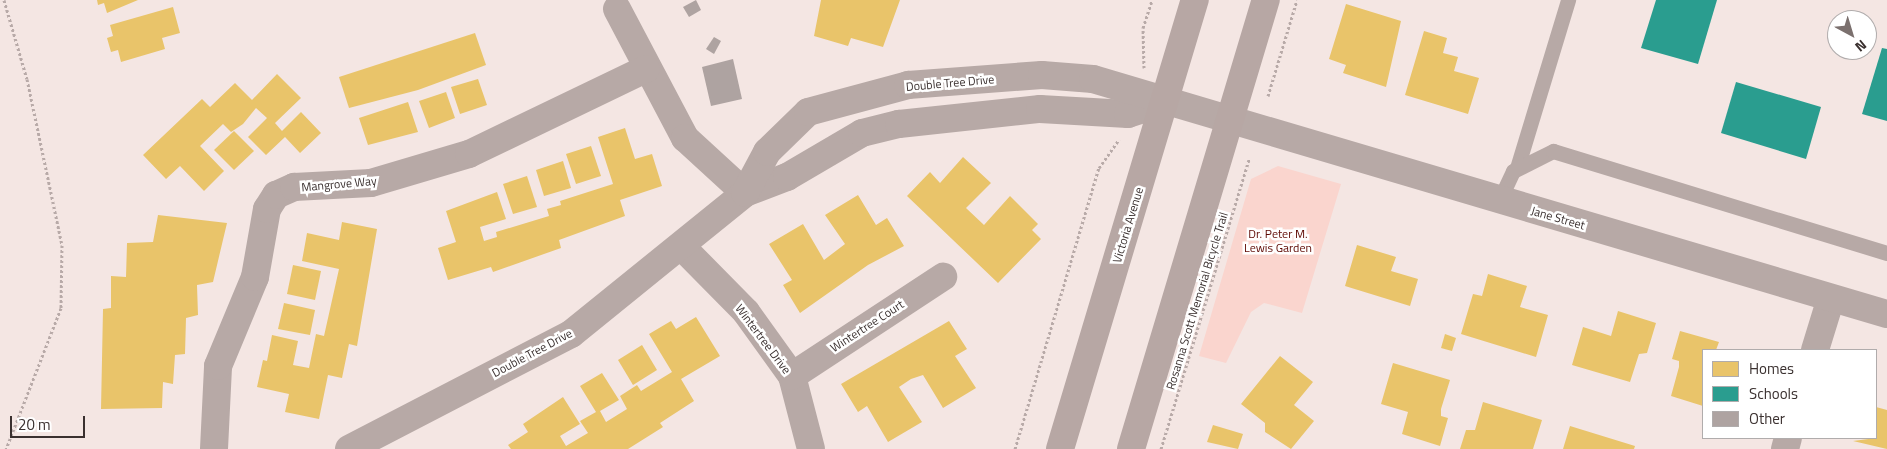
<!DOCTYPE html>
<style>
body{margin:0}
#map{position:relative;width:1887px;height:449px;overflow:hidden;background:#f4e6e3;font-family:"Titillium Web",sans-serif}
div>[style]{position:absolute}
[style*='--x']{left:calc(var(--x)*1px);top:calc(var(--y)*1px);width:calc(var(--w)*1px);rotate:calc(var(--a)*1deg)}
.green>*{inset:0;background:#fad5ce}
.homes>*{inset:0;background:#e9c46a}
.schools>*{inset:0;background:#2a9d8f}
.building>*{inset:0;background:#aea3a1}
.path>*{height:3px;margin-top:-1.5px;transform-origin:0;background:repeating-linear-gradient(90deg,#b8aaa8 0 2.5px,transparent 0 5px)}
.service>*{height:15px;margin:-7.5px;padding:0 7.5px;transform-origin:7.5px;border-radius:7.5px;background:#b7a9a6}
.minor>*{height:28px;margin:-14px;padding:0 14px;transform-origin:14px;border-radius:14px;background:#b7a9a6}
.secondary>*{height:28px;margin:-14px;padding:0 14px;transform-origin:14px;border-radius:14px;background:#b7a7a4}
span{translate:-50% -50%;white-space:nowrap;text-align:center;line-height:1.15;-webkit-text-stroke:5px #fff;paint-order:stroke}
.street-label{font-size:12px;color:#3a302f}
.park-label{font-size:12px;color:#5d0802}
.legend{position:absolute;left:1702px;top:349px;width:175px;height:90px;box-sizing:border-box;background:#fff;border:1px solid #b0acac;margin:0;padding:6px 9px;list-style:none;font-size:15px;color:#3a302f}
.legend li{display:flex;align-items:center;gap:10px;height:25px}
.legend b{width:25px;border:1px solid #b0acac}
.north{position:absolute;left:1827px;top:10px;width:50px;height:50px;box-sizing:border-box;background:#fff;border:1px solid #b0acac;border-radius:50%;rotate:141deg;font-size:14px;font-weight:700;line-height:20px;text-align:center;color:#3a302f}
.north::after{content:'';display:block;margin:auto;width:18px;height:22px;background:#7b706e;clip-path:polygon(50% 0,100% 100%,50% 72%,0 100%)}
.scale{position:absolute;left:10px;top:416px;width:75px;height:22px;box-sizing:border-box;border:2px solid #3a302f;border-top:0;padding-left:6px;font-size:15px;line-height:18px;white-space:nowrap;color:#3a302f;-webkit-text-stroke:4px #fff;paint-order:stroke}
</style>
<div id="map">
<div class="green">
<i style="clip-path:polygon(1278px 166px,1341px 184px,1302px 313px,1264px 303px,1251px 312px,1226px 363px,1199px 356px,1251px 179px)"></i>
</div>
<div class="homes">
<i style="clip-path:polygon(97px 0,138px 0,107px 13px,104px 3px,98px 5px)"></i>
<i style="clip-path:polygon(821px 0,900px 0,883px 47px,851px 38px,848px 46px,814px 36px)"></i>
<i style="clip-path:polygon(1346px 4px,1401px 21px,1386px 87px,1343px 73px,1346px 65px,1329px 59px)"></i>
<i style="clip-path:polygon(173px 7px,180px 33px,162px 38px,165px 49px,121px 62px,118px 50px,111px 52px,107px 38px,113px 36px,110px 25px)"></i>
<i style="clip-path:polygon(1424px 31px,1447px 38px,1443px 53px,1458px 57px,1454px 71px,1479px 78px,1468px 114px,1405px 95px)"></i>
<i style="clip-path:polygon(475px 33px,486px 65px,418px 90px,349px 108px,339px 77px)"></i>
<i style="clip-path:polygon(277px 74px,301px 98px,275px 123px,282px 131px,301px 112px,321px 133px,300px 153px,285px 137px,266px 155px,248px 137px,267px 118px,256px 108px,243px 124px,231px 132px,223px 124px,200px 146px,224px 171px,204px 191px,180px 166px,166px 179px,143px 155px,202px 99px,210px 107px,235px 83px,252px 100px)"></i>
<i style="clip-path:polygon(478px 79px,487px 105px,460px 114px,451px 87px)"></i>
<i style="clip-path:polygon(446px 92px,455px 118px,429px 128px,419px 101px)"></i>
<i style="clip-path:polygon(408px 102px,418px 132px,368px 145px,359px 118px)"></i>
<i style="clip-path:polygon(625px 128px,635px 159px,652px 154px,662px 186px,620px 200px,625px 216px,559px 240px,561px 248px,493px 272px,491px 267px,448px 280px,438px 248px,456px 242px,446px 211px,497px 192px,506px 219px,480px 227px,484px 241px,497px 237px,496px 232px,549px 216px,547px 209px,561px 205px,560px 201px,613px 184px,598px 137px)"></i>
<i style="clip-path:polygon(234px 131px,254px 151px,234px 170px,214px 150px)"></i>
<i style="clip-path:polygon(591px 146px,601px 176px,576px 184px,566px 154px)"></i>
<i style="clip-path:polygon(963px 157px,991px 183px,966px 208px,984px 225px,1010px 196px,1038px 224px,1032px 230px,1041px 239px,998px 283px,907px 196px,930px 172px,940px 183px)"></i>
<i style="clip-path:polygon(563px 161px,571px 188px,544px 196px,536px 170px)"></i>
<i style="clip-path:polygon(527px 176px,537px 207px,513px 214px,503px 184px)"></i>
<i style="clip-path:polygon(858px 195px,876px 225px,887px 218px,904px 246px,868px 265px,800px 313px,783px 285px,792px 280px,769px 244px,803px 224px,824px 260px,845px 244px,825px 215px)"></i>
<i style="clip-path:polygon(158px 215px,227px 223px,213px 282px,197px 285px,198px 315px,186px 318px,185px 354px,175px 355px,173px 384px,163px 382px,162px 408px,101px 409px,103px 309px,111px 308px,111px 276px,126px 277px,127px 243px,153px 242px)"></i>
<i style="clip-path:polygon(342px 222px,377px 229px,357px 346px,349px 344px,342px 378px,328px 375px,319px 419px,285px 412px,289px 394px,257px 387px,263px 360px,267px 361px,272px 335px,298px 341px,293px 365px,309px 368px,316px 334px,324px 336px,339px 269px,302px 261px,307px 233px,339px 240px)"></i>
<i style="clip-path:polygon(1357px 245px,1396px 257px,1391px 271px,1418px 279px,1410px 306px,1345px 286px)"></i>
<i style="clip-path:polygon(293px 265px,321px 271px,315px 300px,287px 294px)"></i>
<i style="clip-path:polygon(1488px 274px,1527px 286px,1520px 307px,1548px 315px,1536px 357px,1461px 334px,1473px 294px,1482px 296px)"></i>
<i style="clip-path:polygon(284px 303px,315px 310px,310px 335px,278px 329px)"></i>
<i style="clip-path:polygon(1618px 311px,1656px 323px,1647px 353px,1639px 354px,1630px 382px,1572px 365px,1583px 327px,1611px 336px)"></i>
<i style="clip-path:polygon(696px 317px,720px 356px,681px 379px,694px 401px,660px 423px,663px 427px,628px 449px,511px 449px,508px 445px,528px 432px,523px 424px,563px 397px,580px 424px,560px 436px,566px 446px,588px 433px,580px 421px,596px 412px,580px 386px,602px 373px,619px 400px,600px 411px,606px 422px,627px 409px,620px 396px,637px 385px,641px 391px,672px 372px,649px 334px,671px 321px,676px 329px)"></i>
<i style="clip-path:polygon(949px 321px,967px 349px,955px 356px,976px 388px,943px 408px,923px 375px,911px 379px,899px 387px,922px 422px,888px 442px,867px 406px,858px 412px,841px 384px)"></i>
<i style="clip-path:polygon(1680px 331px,1719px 342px,1716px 350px,1703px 350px,1703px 406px,1671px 396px,1679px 367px,1679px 361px,1672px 359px)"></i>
<i style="clip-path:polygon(1445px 334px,1456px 338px,1452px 351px,1441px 348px)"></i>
<i style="clip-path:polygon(642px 345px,657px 370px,633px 385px,618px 360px)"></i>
<i style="clip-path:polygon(1280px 356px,1313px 382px,1294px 405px,1314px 421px,1291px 449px,1265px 432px,1265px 423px,1241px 404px)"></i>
<i style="clip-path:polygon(1393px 363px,1450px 380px,1441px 409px,1441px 416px,1448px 418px,1440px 446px,1402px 434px,1408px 412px,1381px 404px)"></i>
<i style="clip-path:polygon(1483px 402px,1542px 420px,1533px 449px,1460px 449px,1466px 430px,1475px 430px)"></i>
<i style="clip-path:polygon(1876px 407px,1887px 410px,1887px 449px,1853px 441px,1876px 438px)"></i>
<i style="clip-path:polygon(1213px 425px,1243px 434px,1238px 449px,1207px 442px)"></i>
<i style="clip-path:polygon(1570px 426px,1635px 446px,1634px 449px,1563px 449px)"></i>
</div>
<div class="schools">
<i style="clip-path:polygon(1656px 0,1717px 0,1698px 64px,1641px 48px)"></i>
<i style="clip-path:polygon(1882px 48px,1887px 49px,1887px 121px,1862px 114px)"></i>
<i style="clip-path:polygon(1736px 82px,1821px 107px,1806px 159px,1721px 133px)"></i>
</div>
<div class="building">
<i style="clip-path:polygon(696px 0,701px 10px,689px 17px,683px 7px)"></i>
<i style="clip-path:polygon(714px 37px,721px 41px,714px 54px,706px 49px)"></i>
<i style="clip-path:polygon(733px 59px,742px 99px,711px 106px,702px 67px)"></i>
</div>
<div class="path">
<i style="--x:4;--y:0;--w:82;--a:73.8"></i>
<i style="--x:27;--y:79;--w:170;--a:78.1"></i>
<i style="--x:62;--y:245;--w:63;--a:90.9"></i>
<i style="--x:61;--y:308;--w:151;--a:111.3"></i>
<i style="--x:1144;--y:68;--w:40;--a:-91.4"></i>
<i style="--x:1143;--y:28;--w:29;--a:-72"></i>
<i style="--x:1268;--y:96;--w:100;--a:-73.2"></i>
<i style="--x:1015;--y:449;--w:293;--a:-73.4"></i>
<i style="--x:1099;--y:168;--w:35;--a:-55"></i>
<i style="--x:1161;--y:449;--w:303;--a:-73.1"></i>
</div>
<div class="service">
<i style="--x:1517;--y:168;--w:176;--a:-73.1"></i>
<i style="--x:1499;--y:201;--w:33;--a:-65"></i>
<i style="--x:1513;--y:171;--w:45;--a:-26.6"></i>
<i style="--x:1553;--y:151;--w:349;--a:17"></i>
</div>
<div class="minor">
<i style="--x:617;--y:9;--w:146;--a:62.2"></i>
<i style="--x:685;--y:138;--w:81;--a:42.5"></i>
<i style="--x:745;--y:193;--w:45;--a:-20.9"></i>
<i style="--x:787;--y:177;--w:87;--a:-30.4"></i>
<i style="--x:862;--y:133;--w:38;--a:-14"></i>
<i style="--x:899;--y:124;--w:142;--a:-6.1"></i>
<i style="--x:1040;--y:109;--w:88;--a:3.3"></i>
<i style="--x:1128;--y:114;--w:39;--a:-18"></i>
<i style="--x:682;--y:247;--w:91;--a:45.4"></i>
<i style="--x:746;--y:312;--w:79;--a:54.3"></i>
<i style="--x:792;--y:376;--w:75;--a:75.4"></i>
<i style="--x:1815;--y:350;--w:54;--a:-72.9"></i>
<i style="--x:792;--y:376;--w:181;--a:-33.3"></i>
<i style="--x:214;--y:449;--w:83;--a:-87.2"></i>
<i style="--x:218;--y:366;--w:96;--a:-67.4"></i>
<i style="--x:255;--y:277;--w:69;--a:-80"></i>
<i style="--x:267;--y:209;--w:17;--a:-57"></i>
<i style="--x:276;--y:195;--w:20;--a:-24"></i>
<i style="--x:294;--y:187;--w:77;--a:-3"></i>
<i style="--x:371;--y:183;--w:102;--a:-16.5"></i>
<i style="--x:469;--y:154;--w:196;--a:-25.7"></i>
<i style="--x:349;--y:449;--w:250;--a:-27.4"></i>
<i style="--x:571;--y:334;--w:224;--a:-39"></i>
<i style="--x:745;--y:193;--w:47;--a:-61.8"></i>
<i style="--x:767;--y:152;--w:57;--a:-44.3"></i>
<i style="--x:808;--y:112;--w:104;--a:-15.1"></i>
<i style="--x:908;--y:85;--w:134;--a:-4.3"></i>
<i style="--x:1042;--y:75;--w:51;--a:4.5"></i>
<i style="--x:1093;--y:79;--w:828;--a:16.49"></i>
<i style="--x:1785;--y:449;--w:11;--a:-75"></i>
</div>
<div class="secondary">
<i style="--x:1060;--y:449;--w:469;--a:-73.3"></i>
<i style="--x:1131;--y:449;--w:469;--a:-73.3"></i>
</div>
<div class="street-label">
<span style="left:950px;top:83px;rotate:-5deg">Double Tree Drive</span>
<span style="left:339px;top:184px;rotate:-5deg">Mangrove Way</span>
<span style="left:1558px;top:218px;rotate:16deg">Jane Street</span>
<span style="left:1128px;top:225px;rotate:-73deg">Victoria Avenue</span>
<span style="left:1197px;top:301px;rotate:-73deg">Rosanna Scott Memorial Bicycle Trail</span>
<span style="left:867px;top:326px;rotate:-33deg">Wintertree Court</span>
<span style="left:763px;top:339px;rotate:53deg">Wintertree Drive</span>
<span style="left:532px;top:353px;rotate:-28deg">Double Tree Drive</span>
</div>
<div class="park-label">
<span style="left:1278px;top:241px">Dr. Peter M.<br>Lewis Garden</span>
</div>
<ul class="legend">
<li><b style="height:14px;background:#e9c46a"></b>Homes</li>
<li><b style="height:14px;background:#2a9d8f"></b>Schools</li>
<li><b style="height:14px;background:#aea3a1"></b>Other</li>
</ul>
<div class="north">N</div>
<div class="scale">20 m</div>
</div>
